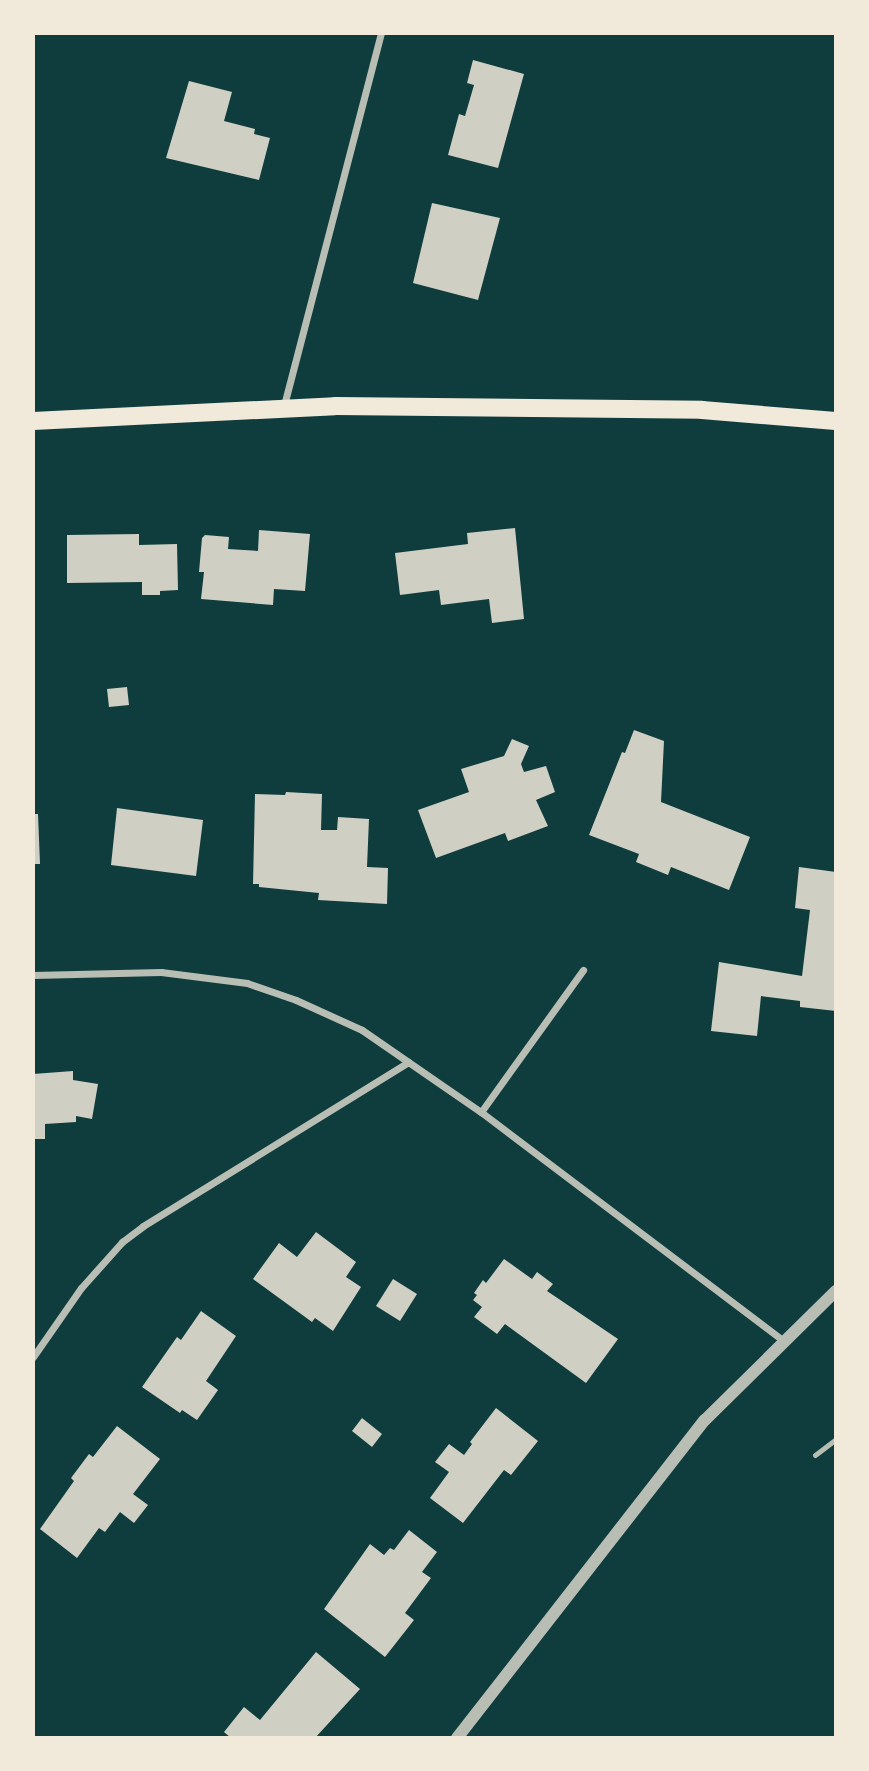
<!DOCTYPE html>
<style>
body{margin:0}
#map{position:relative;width:869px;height:1771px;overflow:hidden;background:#0f3d3e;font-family:"Noto Sans",sans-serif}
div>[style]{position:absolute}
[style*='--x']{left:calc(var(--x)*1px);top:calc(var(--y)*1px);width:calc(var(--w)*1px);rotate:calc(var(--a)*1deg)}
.building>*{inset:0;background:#cfcfc3}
.service>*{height:5px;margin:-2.5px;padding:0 2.5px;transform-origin:2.5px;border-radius:2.5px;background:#b8beb3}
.minor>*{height:7px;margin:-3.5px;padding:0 3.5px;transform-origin:3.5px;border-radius:3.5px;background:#b8beb3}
.tertiary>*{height:12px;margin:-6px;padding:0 6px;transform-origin:6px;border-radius:6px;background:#b8beb3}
.primary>*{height:18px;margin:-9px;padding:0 9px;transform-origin:9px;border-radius:9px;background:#f1e9da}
span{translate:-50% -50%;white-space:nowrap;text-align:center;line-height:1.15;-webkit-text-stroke:6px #f1e9da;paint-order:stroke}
.frame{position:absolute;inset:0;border:35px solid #f1e9da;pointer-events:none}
</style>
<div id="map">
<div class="building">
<i style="clip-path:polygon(473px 60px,524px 74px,498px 168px,448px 155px,459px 114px,465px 116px,474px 85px,467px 83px)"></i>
<i style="clip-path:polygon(189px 81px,232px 92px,224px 121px,255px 129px,254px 134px,270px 138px,259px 180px,166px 158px)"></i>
<i style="clip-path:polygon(432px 203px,500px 218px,478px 300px,413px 283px)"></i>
<i style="clip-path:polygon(515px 528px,524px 619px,492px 623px,489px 599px,441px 605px,439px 590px,400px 595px,395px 553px,468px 544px,467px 533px)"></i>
<i style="clip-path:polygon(259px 530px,310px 534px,305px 591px,274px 589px,273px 605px,201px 599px,204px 572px,199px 572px,202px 538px,205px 535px,229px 537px,228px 549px,258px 551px)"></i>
<i style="clip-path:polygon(139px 534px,139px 545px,177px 544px,178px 590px,160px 591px,160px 595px,142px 595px,142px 582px,67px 583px,67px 535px)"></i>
<i style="clip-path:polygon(127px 687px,129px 705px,109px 707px,107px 689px)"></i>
<i style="clip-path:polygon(634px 730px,664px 741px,661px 802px,750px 837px,729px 890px,671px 867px,668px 875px,636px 862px,639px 854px,589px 835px,622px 752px,625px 753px)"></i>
<i style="clip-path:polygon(512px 739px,529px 746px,521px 764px,524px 772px,546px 766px,555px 792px,536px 800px,548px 826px,508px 841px,505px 833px,436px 858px,418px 810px,469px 792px,461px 769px,504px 756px)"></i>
<i style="clip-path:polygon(286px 792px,322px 794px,321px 830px,337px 830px,338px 817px,369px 819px,367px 867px,388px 868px,387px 904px,318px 900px,319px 893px,259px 887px,259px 884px,253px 884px,255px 794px,285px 795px)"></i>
<i style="clip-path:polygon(117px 808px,203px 820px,196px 876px,111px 865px)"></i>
<i style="clip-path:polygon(33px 814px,38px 814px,40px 864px,33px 864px)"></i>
<i style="clip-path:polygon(799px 867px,836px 872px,836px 1011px,800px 1007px,800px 1001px,761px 996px,757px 1036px,711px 1031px,719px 962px,802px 976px,810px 910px,795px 908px)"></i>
<i style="clip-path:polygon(73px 1071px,73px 1080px,98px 1084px,92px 1119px,76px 1116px,76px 1122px,45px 1124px,45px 1139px,33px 1139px,33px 1074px)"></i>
<i style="clip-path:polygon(316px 1232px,356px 1262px,346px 1277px,361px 1287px,333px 1331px,315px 1318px,312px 1322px,253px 1279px,279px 1243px,297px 1257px)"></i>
<i style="clip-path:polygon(504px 1259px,532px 1279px,537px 1272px,553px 1284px,547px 1291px,618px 1339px,586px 1383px,505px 1324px,497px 1334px,474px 1317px,482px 1307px,473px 1300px,477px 1295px,474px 1293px,483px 1280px,486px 1283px)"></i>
<i style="clip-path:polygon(393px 1279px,417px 1294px,400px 1321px,376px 1306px)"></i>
<i style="clip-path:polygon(201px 1311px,236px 1336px,206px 1381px,218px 1390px,197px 1420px,182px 1410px,180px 1413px,142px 1387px,177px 1337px,181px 1340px)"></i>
<i style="clip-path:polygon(496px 1408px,538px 1441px,511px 1475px,504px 1470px,463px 1523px,430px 1498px,449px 1472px,435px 1462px,449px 1444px,464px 1455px,472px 1444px,470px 1442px)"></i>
<i style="clip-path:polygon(362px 1418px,382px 1434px,372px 1447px,352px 1431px)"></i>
<i style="clip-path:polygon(117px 1426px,160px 1459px,133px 1494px,148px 1505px,134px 1523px,120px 1512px,105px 1532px,99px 1528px,77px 1558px,40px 1529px,74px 1481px,71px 1478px,89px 1454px,93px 1457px)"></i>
<i style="clip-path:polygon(409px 1530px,437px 1552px,422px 1572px,431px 1578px,405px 1613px,414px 1620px,385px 1657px,324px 1609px,370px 1544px,384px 1555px,390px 1548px,394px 1550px)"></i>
<i style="clip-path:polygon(316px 1652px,360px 1689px,315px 1738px,231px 1738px,224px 1732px,244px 1707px,260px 1720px)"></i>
</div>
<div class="service">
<i style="--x:815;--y:1455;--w:26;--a:-37"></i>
</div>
<div class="minor">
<i style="--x:283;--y:409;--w:389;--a:-75.4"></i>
<i style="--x:33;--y:975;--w:128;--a:-1.3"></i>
<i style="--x:161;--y:972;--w:87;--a:7.3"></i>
<i style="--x:247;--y:983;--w:52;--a:19.1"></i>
<i style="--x:296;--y:1000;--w:72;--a:24.4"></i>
<i style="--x:362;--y:1030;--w:145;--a:34.6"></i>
<i style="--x:481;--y:1112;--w:378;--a:37.1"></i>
<i style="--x:481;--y:1112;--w:175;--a:-54.3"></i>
<i style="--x:33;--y:1357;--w:84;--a:-55.2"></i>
<i style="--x:81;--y:1288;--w:62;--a:-48.3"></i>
<i style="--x:122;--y:1242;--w:26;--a:-37"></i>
<i style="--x:143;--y:1226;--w:312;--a:-31.7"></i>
</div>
<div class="tertiary">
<i style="--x:457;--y:1738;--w:403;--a:-52.1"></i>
<i style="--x:705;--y:1420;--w:184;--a:-44.6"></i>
</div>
<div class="primary">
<i style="--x:33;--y:421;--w:302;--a:-2.8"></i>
<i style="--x:335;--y:406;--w:367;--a:0.6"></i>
<i style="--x:702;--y:410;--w:134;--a:4.7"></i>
</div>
<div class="frame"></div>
</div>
